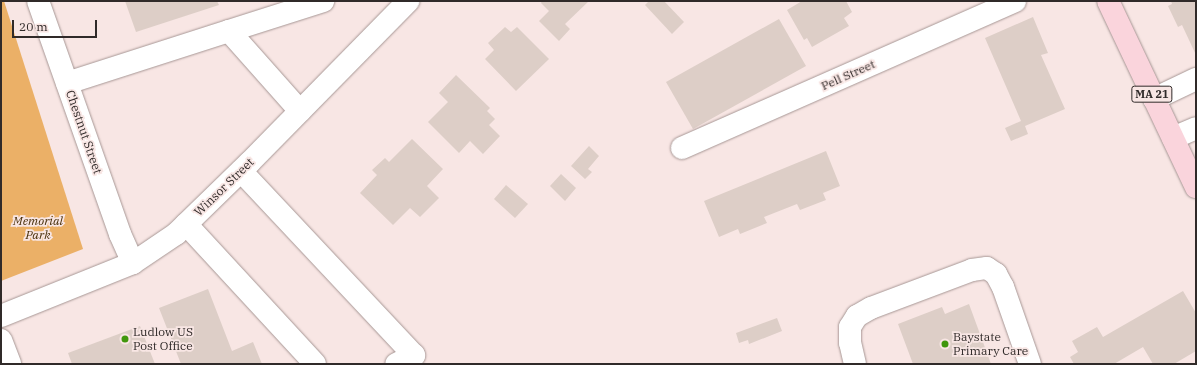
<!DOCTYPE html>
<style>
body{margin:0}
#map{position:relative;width:1197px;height:365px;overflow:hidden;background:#f8e6e4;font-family:"IBM Plex Serif",serif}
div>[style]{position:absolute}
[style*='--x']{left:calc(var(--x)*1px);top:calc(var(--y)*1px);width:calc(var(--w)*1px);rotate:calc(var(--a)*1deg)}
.green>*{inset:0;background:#ebb067}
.building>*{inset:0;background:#ddcec7}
.roads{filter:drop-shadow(0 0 1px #a79795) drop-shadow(0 0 1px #a79795)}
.minor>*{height:22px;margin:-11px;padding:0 11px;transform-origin:11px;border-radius:11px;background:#fff}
.major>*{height:22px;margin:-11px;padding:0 11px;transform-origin:11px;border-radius:11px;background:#fad4dc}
.dots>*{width:11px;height:11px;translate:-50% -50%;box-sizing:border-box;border:2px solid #f8e6e4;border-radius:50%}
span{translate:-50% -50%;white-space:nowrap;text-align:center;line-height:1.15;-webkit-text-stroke:3.5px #f8e6e4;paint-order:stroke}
.shield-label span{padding:1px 3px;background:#f8e6e4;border:1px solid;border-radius:3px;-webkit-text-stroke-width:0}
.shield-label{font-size:11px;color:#302a29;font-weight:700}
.street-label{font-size:12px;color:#302a29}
.park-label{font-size:12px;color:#472e09;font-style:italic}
.poi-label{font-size:12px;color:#302a29}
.left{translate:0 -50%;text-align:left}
.frame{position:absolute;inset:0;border:2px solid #302a29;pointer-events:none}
.scale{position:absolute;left:12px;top:20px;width:85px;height:18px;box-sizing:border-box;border:2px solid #302a29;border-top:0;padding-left:5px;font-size:12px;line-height:14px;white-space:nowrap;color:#302a29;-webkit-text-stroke:3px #f8e6e4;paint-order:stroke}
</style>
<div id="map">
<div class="green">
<i style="clip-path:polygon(1px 1px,4px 1px,83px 249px,1px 281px)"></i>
</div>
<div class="building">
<i style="clip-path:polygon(125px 1px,217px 1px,219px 5px,136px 32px)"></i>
<i style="clip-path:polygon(542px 1px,589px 1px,565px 24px,570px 29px,559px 41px,539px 21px,549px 11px,541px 3px)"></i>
<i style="clip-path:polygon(649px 1px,664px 1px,684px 22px,672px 34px,645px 5px)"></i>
<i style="clip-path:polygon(802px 1px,846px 1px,852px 12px,844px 18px,849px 26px,812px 47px,807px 38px,804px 40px,787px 10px)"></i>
<i style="clip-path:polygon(1171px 1px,1196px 1px,1196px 55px,1182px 25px,1178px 27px,1168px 6px,1172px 4px)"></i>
<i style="clip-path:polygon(1033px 17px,1048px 53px,1041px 55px,1065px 109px,1025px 126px,1028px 134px,1011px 141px,1005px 128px,1021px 121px,985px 38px)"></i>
<i style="clip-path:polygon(779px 19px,806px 66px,693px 129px,666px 82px)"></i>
<i style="clip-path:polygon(505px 27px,511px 32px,517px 27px,549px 59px,516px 91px,485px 59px,494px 50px,488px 43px)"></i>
<i style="clip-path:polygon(456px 75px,490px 108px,487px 111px,495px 119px,489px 125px,500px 136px,483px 154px,470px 141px,459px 153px,428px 122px,448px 102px,439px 93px)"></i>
<i style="clip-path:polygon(412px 139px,443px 169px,427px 186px,439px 198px,420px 217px,410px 208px,393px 225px,360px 193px,377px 175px,372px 170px,385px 158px,389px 162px)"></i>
<i style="clip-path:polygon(589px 146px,599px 156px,588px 169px,592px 172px,585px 179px,571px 166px)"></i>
<i style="clip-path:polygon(826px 151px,840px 186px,823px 193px,826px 200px,800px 210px,797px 204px,764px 217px,767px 223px,740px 234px,738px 229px,719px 237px,704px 201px)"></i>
<i style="clip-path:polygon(561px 174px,576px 188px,565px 201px,550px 186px)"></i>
<i style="clip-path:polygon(506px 185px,528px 204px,515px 218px,494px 199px)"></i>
<i style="clip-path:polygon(208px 289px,232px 351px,253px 342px,262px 364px,181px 364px,159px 308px)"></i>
<i style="clip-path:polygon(1183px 291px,1196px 313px,1196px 351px,1174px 364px,1153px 364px,1143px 347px,1114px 364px,1074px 364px,1070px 357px,1078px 352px,1072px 341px,1097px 327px,1103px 337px)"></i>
<i style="clip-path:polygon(969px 304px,991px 364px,913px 364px,898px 324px,942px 307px,945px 314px)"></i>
<i style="clip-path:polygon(777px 318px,782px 331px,749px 344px,748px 340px,739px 343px,736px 333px)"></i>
<i style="clip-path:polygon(140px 326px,155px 364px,72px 364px,68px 353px)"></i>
</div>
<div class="roads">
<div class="minor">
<i style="--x:38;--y:1;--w:247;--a:70.6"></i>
<i style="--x:120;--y:234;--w:32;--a:66"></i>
<i style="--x:67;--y:83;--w:170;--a:-17.8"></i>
<i style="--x:1154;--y:99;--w:47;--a:-25.5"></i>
<i style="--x:300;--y:111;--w:107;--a:-131.6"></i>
<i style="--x:229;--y:31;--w:99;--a:-17.7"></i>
<i style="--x:1173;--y:138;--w:25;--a:-23"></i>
<i style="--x:682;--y:148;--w:364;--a:-23.8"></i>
<i style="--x:241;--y:171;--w:253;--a:46.8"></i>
<i style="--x:414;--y:355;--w:20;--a:153"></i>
<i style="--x:186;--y:224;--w:190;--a:47.3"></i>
<i style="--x:1;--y:316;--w:142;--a:-21.9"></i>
<i style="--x:133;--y:263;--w:52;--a:-34"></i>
<i style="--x:176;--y:234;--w:103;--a:-44.2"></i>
<i style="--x:250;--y:162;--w:226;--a:-45.5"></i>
<i style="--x:1;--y:340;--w:26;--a:69"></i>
<i style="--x:855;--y:364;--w:22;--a:-103"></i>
<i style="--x:850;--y:343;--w:16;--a:-90"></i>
<i style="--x:850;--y:327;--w:13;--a:-58"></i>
<i style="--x:857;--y:316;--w:16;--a:-30"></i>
<i style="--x:871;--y:308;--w:108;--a:-20.6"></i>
<i style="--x:972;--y:270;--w:15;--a:-8"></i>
<i style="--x:987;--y:268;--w:11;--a:34"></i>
<i style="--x:996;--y:274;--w:15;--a:62"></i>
<i style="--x:1003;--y:287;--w:82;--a:70.7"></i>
</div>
<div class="major">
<i style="--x:1108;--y:1;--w:206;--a:64.7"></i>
</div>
</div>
<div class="dots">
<i style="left:125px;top:339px;background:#40970d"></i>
<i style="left:945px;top:344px;background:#40970d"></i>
</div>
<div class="shield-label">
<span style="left:1152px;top:94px">MA 21</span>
</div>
<div class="street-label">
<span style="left:848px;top:75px;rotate:-24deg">Pell Street</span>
<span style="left:84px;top:132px;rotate:71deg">Chestnut Street</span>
<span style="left:224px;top:187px;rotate:-44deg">Winsor Street</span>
</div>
<div class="park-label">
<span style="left:38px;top:228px">Memorial<br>Park</span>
</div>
<div class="poi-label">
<span class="left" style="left:133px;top:339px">Ludlow US<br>Post Office</span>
<span class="left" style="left:953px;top:344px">Baystate<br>Primary Care</span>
</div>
<div class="frame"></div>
<div class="scale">20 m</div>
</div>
